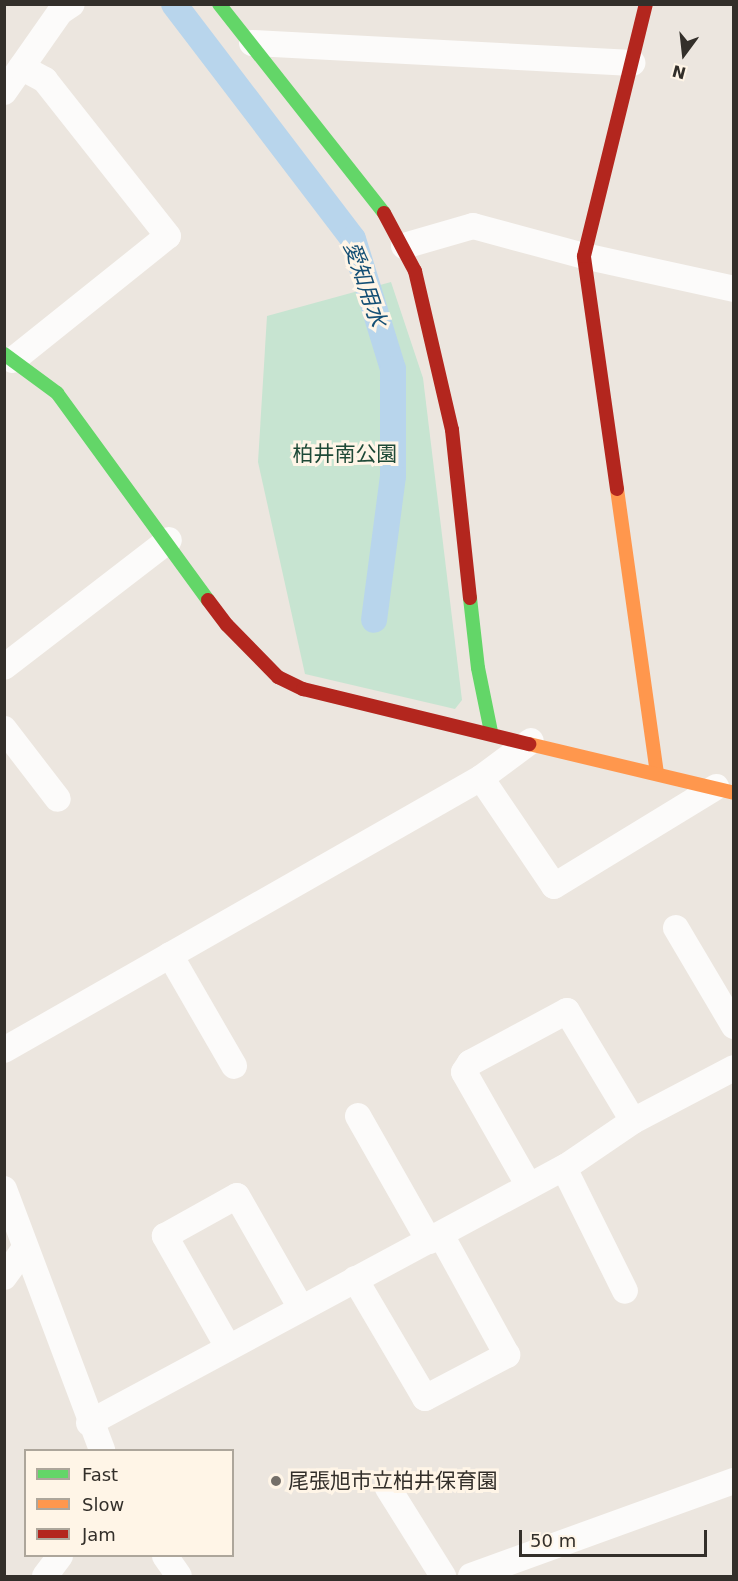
<!DOCTYPE html>
<meta charset="utf-8">
<style>
body{margin:0}
#map{position:relative;width:738px;height:1581px;overflow:hidden;background:#ece6df;font-family:"DejaVu Sans","Noto Sans JP",sans-serif}
div>[style]{position:absolute}
[style*='--x']{left:calc(var(--x)*1px);top:calc(var(--y)*1px);width:calc(var(--w)*1px);rotate:calc(var(--a)*1deg)}
.green>*{inset:0;background:#c7e4d1}
.canal>*{height:26px;margin:-13px;padding:0 13px;transform-origin:13px;border-radius:13px;background:#b8d5ec}
.street>*{height:26px;margin:-13px;padding:0 13px;transform-origin:13px;border-radius:13px;background:#fcfbfa}
.fast>*{height:14px;margin:-7px;padding:0 7px;transform-origin:7px;border-radius:7px;background:#63d668}
.slow>*{height:14px;margin:-7px;padding:0 7px;transform-origin:7px;border-radius:7px;background:#ff974d}
.jam>*{height:14px;margin:-7px;padding:0 7px;transform-origin:7px;border-radius:7px;background:#b3261e}
.dots>*{width:16px;height:16px;translate:-50% -50%;box-sizing:border-box;border:3px solid #fff5e7;border-radius:50%}
span{translate:-50% -50%;white-space:nowrap;text-align:center;line-height:1.15;-webkit-text-stroke:6px #fff5e7;paint-order:stroke}
.park-label{font-size:21px;color:#1e4937}
.poi-label{font-size:21px;color:#332f2a}
.left{translate:0 -50%;text-align:left}
.water-label{font-size:22px;color:#144f75;font-style:italic}
.frame{position:absolute;inset:0;border:6px solid #332f2a;pointer-events:none}
.legend{position:absolute;left:24px;top:1449px;width:210px;height:108px;box-sizing:border-box;background:#fff5e7;border:2px solid #ada69b;margin:0;padding:8px 10px;list-style:none;font-size:18px;color:#332f2a}
.legend li{display:flex;align-items:center;gap:12px;height:30px}
.legend b{width:30px;border:2px solid #ada69b}
.north{position:absolute;left:654px;top:24px;width:60px;height:60px;-webkit-text-stroke:4px #fff5e7;paint-order:stroke;rotate:195deg;font-size:16px;font-weight:700;line-height:24px;text-align:center;color:#332f2a}
.north::after{content:'';display:block;margin:auto;width:21px;height:27px;background:#332f2a;clip-path:polygon(50% 0,100% 100%,50% 72%,0 100%)}
.scale{position:absolute;left:519px;top:1530px;width:188px;height:27px;box-sizing:border-box;border:3px solid #332f2a;border-top:0;padding-left:8px;font-size:18px;line-height:21px;white-space:nowrap;color:#332f2a;-webkit-text-stroke:4px #fff5e7;paint-order:stroke}
</style>
<div id="map">
<div class="green">
<i style="clip-path:polygon(391px 282px,423px 378px,462px 700px,455px 709px,305px 674px,258px 462px,267px 316px)"></i>
</div>
<div class="canal">
<i style="--x:174;--y:4;--w:295;--a:52.7"></i>
<i style="--x:353;--y:239;--w:136;--a:72.9"></i>
<i style="--x:393;--y:369;--w:107;--a:90"></i>
<i style="--x:393;--y:476;--w:145;--a:97.5"></i>
</div>
<div class="street">
<i style="--x:252;--y:43;--w:381;--a:3"></i>
<i style="--x:4;--y:92;--w:98;--a:-55"></i>
<i style="--x:60;--y:12;--w:14;--a:-34"></i>
<i style="--x:404;--y:246;--w:72;--a:-16.2"></i>
<i style="--x:473;--y:226;--w:115;--a:15.1"></i>
<i style="--x:584;--y:256;--w:154;--a:12.4"></i>
<i style="--x:13;--y:360;--w:198;--a:-38.7"></i>
<i style="--x:168;--y:236;--w:199;--a:-128.3"></i>
<i style="--x:45;--y:80;--w:27;--a:-152"></i>
<i style="--x:4;--y:667;--w:208;--a:-37.6"></i>
<i style="--x:4;--y:729;--w:88;--a:52.4"></i>
<i style="--x:481;--y:778;--w:130;--a:55.9"></i>
<i style="--x:554;--y:886;--w:190;--a:-31.4"></i>
<i style="--x:676;--y:928;--w:114;--a:59.4"></i>
<i style="--x:170;--y:955;--w:128;--a:60"></i>
<i style="--x:4;--y:1050;--w:549;--a:-29.69"></i>
<i style="--x:481;--y:778;--w:62;--a:-36.5"></i>
<i style="--x:358;--y:1116;--w:144;--a:60.4"></i>
<i style="--x:564;--y:1168;--w:137;--a:63.6"></i>
<i style="--x:529;--y:1186;--w:131;--a:-119.7"></i>
<i style="--x:464;--y:1072;--w:11;--a:-56"></i>
<i style="--x:470;--y:1063;--w:110;--a:-28.2"></i>
<i style="--x:567;--y:1011;--w:128;--a:59"></i>
<i style="--x:4;--y:1189;--w:279;--a:69.4"></i>
<i style="--x:4;--y:1277;--w:34;--a:-54"></i>
<i style="--x:355;--y:1279;--w:138;--a:59.5"></i>
<i style="--x:425;--y:1398;--w:93;--a:-27.7"></i>
<i style="--x:507;--y:1355;--w:137;--a:-118.8"></i>
<i style="--x:228;--y:1347;--w:128;--a:-119.6"></i>
<i style="--x:165;--y:1236;--w:82;--a:-29.1"></i>
<i style="--x:237;--y:1196;--w:129;--a:60.3"></i>
<i style="--x:89;--y:1423;--w:543;--a:-28.27"></i>
<i style="--x:567;--y:1166;--w:80;--a:-34.3"></i>
<i style="--x:633;--y:1121;--w:114;--a:-27.7"></i>
<i style="--x:388;--y:1488;--w:104;--a:58"></i>
<i style="--x:165;--y:1556;--w:24;--a:55"></i>
<i style="--x:45;--y:1576;--w:25;--a:-53"></i>
<i style="--x:471;--y:1576;--w:280;--a:-19.9"></i>
</div>
<div class="fast">
<i style="--x:219;--y:4;--w:266;--a:51.7"></i>
<i style="--x:4;--y:354;--w:66;--a:36.3"></i>
<i style="--x:57;--y:393;--w:256;--a:53.9"></i>
<i style="--x:470;--y:598;--w:70;--a:83.5"></i>
<i style="--x:478;--y:668;--w:65;--a:78.5"></i>
</div>
<div class="slow">
<i style="--x:617;--y:489;--w:286;--a:82"></i>
<i style="--x:529;--y:744;--w:211;--a:13.4"></i>
</div>
<div class="jam">
<i style="--x:384;--y:213;--w:66;--a:61.9"></i>
<i style="--x:415;--y:271;--w:163;--a:76.9"></i>
<i style="--x:452;--y:430;--w:169;--a:83.9"></i>
<i style="--x:617;--y:489;--w:235;--a:-98.1"></i>
<i style="--x:584;--y:256;--w:260;--a:-76.2"></i>
<i style="--x:208;--y:600;--w:31;--a:53"></i>
<i style="--x:227;--y:625;--w:73;--a:45.6"></i>
<i style="--x:278;--y:677;--w:28;--a:26"></i>
<i style="--x:303;--y:689;--w:233;--a:13.7"></i>
</div>
<div class="dots">
<i style="left:276px;top:1481px;background:#746f69"></i>
</div>
<div class="park-label">
<span style="left:345px;top:454px">柏井南公園</span>
</div>
<div class="poi-label">
<span class="left" style="left:288px;top:1481px">尾張旭市立柏井保育園</span>
</div>
<div class="water-label">
<span style="left:365px;top:284px;rotate:71deg">愛知用水</span>
</div>
<div class="frame"></div>
<ul class="legend">
<li><b style="height:8px;background:#63d668"></b>Fast</li>
<li><b style="height:8px;background:#ff974d"></b>Slow</li>
<li><b style="height:8px;background:#b3261e"></b>Jam</li>
</ul>
<div class="north">N</div>
<div class="scale">50 m</div>
</div>
